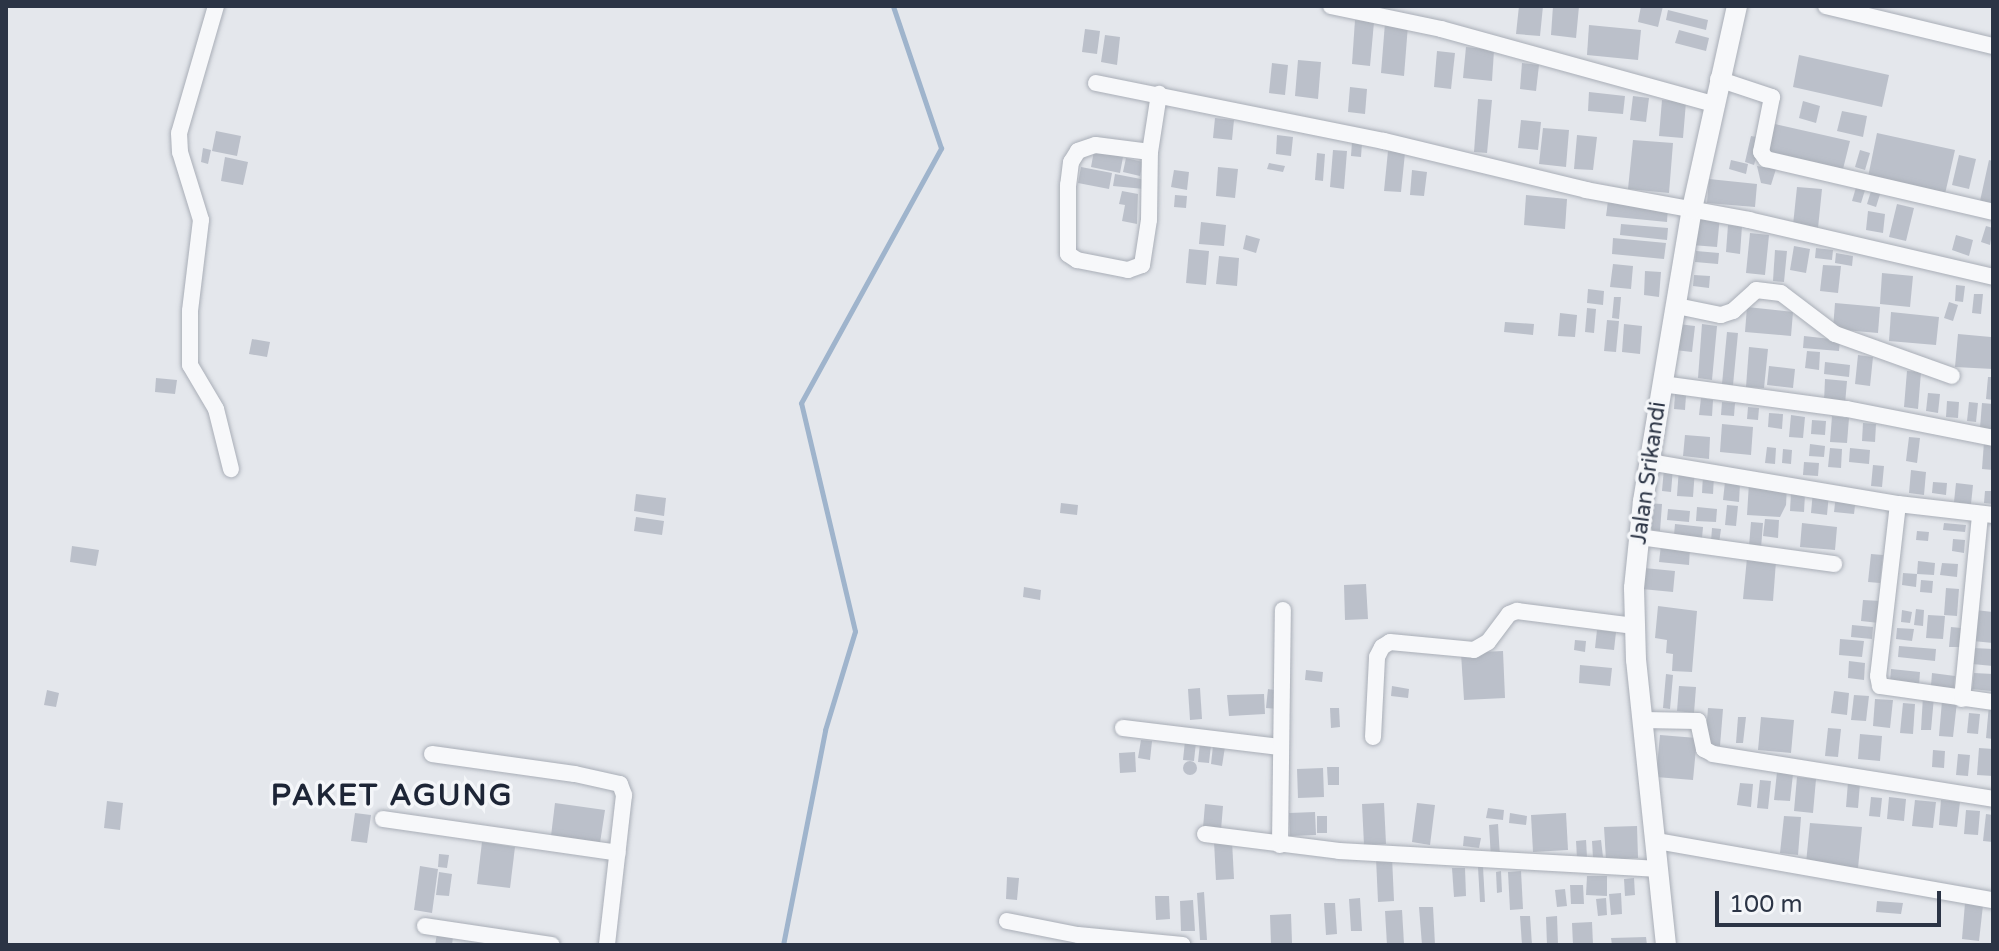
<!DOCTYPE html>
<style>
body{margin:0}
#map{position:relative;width:1999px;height:951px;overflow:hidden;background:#e4e7ec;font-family:"Varela Round",sans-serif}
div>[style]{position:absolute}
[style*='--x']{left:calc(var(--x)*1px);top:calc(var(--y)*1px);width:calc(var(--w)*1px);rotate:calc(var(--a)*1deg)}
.stream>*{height:5px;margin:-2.5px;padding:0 2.5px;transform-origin:2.5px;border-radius:2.5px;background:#9fb4cc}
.building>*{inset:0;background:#bbc0ca}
.round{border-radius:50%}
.roads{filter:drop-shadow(0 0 2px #a9aeb7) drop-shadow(0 0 2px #a9aeb7)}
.minor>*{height:16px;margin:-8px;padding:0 8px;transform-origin:8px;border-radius:8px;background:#f7f8fa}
.tertiary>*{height:20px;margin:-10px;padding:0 10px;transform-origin:10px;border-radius:10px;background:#f7f8fa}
span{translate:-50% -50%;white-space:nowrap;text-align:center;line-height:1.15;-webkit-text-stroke:7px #f4f6f9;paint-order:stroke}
.street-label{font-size:22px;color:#2b3445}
.district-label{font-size:30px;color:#1d2536;font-weight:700;letter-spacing:2px}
.frame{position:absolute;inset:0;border:8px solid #2b3445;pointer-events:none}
.scale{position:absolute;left:1715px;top:891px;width:226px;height:36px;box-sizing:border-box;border:4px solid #2b3445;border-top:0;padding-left:10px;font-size:24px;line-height:28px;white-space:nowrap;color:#2b3445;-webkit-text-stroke:6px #f4f6f9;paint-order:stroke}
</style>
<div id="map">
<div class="stream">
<i style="--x:783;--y:945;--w:219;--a:-78.9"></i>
<i style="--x:825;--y:730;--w:103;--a:-73.1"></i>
<i style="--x:855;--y:631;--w:234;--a:-103.3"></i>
<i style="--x:801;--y:403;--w:291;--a:-61.2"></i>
<i style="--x:941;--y:148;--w:150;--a:-108.7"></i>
</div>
<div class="building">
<i style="clip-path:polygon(1519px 6px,1543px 6px,1540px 36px,1516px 34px)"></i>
<i style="clip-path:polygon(1553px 6px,1579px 6px,1576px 38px,1551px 35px)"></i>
<i style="clip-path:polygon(1641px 6px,1663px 6px,1658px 27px,1638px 22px)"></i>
<i style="clip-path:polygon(1668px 10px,1708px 20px,1706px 30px,1666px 20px)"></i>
<i style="clip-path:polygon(1355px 20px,1374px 22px,1370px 66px,1352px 64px)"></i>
<i style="clip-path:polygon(1385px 23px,1408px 25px,1404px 76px,1381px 73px)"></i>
<i style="clip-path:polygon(1589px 25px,1641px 30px,1638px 60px,1587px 55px)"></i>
<i style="clip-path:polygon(1085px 29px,1100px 31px,1097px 54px,1082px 52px)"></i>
<i style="clip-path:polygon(1679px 30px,1709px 38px,1706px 51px,1675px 43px)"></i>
<i style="clip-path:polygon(1105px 35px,1120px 37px,1117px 65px,1101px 62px)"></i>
<i style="clip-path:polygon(1466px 47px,1494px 50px,1492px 81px,1463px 78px)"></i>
<i style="clip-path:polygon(1437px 51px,1455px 53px,1451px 89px,1434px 87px)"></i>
<i style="clip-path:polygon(1799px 55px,1889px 75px,1882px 107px,1793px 87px)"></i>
<i style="clip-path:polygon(1298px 60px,1321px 62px,1318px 99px,1295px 96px)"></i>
<i style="clip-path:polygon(1272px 63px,1288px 65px,1285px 95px,1269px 93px)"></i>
<i style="clip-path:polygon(1522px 63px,1539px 65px,1536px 91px,1520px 89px)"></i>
<i style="clip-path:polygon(1350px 87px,1367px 89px,1365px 114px,1348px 112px)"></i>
<i style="clip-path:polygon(1589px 92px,1625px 96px,1623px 114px,1588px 111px)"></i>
<i style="clip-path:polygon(1633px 96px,1649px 98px,1646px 122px,1630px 120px)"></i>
<i style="clip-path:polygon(1478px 99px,1492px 100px,1487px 153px,1474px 152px)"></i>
<i style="clip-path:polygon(1662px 100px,1686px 102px,1683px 138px,1659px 136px)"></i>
<i style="clip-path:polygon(1803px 101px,1820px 106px,1816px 123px,1799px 118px)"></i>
<i style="clip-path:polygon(1842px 111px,1867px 116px,1863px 137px,1837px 131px)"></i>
<i style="clip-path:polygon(1215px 118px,1234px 120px,1232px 140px,1213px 138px)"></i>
<i style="clip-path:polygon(1521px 120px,1541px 122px,1538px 150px,1518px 148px)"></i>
<i style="clip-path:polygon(1775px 124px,1850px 141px,1842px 173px,1768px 157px)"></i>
<i style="clip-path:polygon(1543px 128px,1569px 130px,1566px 167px,1539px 164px)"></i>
<i style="clip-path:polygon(216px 131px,241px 136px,237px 156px,212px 151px)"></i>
<i style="clip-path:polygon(1877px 133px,1955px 150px,1945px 194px,1868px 177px)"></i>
<i style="clip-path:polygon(1277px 135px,1293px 137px,1291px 156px,1276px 154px)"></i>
<i style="clip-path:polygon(1577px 135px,1597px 137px,1593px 170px,1574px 169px)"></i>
<i style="clip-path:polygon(1751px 136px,1762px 138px,1754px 165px,1745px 162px)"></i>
<i style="clip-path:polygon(1633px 140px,1673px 143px,1669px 193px,1628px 189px)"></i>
<i style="clip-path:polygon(1352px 142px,1362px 143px,1361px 157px,1351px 156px)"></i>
<i style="clip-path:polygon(203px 148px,211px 150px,208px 164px,201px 162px)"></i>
<i style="clip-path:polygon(1333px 150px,1347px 151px,1344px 189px,1330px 187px)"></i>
<i style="clip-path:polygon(1860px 150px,1870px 153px,1865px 170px,1855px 167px)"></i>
<i style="clip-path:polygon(1094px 151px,1123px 157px,1120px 173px,1091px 167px)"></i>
<i style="clip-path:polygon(1388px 151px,1405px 153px,1401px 192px,1384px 191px)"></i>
<i style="clip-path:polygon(1317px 153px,1325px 154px,1323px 181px,1315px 180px)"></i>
<i style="clip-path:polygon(1959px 155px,1976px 159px,1969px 189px,1952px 185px)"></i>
<i style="clip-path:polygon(225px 157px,248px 162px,243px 185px,221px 181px)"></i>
<i style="clip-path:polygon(1126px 158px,1143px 162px,1140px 176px,1123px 172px)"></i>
<i style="clip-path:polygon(1731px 160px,1748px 164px,1746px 174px,1729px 169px)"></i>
<i style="clip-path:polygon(1989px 160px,1993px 161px,1993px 203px,1980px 201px)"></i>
<i style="clip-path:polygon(1269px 163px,1285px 166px,1283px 172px,1267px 169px)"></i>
<i style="clip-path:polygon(1757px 166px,1776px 169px,1771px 185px,1761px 183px)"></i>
<i style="clip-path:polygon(1081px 167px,1112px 173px,1109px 189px,1078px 183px)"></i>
<i style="clip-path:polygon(1218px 167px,1238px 169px,1235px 198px,1216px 196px)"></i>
<i style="clip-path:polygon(1174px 170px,1189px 172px,1187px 190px,1171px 187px)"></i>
<i style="clip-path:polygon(1412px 170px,1427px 172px,1424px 196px,1410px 195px)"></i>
<i style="clip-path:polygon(1115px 174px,1146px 180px,1144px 189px,1113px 186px)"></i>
<i style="clip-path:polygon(1709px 179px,1757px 184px,1755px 207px,1707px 203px)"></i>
<i style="clip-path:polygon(1857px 184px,1866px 187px,1861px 203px,1852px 201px)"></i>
<i style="clip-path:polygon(1797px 187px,1822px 189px,1818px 228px,1793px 225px)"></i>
<i style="clip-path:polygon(1872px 188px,1881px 191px,1876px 207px,1867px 204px)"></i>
<i style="clip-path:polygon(1122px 191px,1138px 194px,1137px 224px,1122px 221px,1125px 205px,1119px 204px)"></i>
<i style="clip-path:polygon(1175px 195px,1187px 196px,1186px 208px,1174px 207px)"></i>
<i style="clip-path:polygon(1526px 195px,1567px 199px,1565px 229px,1524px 225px)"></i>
<i style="clip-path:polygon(1608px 201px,1668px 206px,1667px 222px,1606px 216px)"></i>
<i style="clip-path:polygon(1897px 204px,1914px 208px,1906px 241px,1889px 237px)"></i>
<i style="clip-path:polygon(1868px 211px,1885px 214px,1883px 233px,1866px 230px)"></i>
<i style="clip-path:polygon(1695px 214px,1720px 216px,1717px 247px,1692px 245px)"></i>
<i style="clip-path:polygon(1201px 222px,1226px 225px,1224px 246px,1199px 244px)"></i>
<i style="clip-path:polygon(1621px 224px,1668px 228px,1667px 240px,1620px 235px)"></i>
<i style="clip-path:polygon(1728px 225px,1742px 226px,1740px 254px,1726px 252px)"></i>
<i style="clip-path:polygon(1986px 226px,1993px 228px,1990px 245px,1981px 242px)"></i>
<i style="clip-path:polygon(1750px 233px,1769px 235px,1765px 275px,1746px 273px)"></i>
<i style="clip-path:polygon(1246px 235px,1260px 239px,1256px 253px,1243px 249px)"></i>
<i style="clip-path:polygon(1956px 235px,1973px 240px,1969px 256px,1952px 250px)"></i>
<i style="clip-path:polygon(1613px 238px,1666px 243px,1664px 259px,1612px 254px)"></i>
<i style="clip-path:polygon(1794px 246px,1810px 249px,1806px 273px,1790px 270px)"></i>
<i style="clip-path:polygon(1816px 248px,1833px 250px,1832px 260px,1815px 258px)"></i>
<i style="clip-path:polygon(1189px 249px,1209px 251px,1206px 285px,1186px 283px)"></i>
<i style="clip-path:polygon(1775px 250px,1787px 251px,1784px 282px,1773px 281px)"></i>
<i style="clip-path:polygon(1696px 251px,1719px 253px,1718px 264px,1695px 262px)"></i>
<i style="clip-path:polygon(1836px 253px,1853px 256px,1852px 266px,1835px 263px)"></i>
<i style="clip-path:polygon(1219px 256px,1239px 258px,1237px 286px,1216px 284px)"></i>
<i style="clip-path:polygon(1613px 264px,1633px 266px,1631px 289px,1610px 287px)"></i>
<i style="clip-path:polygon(1823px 265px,1841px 266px,1838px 293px,1820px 291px)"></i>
<i style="clip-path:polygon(1645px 271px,1661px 272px,1659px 297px,1644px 295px)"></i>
<i style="clip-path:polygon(1882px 273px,1913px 276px,1910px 307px,1880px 304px)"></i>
<i style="clip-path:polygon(1694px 275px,1710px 276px,1709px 288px,1693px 286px)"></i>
<i style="clip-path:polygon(1956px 285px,1965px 286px,1963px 302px,1955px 301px)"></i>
<i style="clip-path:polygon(1588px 289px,1604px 291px,1603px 305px,1587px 303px)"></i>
<i style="clip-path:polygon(1974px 294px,1983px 294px,1981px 314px,1972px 313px)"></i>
<i style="clip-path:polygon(1614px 297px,1621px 297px,1619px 319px,1612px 318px)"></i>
<i style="clip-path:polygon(1949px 302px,1958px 305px,1953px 321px,1944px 318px)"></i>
<i style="clip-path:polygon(1835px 303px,1880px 307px,1878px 333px,1833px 329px)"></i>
<i style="clip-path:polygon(1747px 307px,1793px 312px,1791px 336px,1745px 332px)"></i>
<i style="clip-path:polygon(1587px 308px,1596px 309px,1594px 333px,1585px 332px)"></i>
<i style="clip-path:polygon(1891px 312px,1939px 317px,1936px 345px,1889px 341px)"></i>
<i style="clip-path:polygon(1560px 313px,1577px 315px,1575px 337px,1558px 336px)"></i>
<i style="clip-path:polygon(1607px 320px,1619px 321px,1616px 352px,1604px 351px)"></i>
<i style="clip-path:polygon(1505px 322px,1534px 324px,1533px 335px,1504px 332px)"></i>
<i style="clip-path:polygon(1624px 324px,1642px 326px,1640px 354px,1622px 352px)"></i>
<i style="clip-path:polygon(1678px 324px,1695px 326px,1692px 352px,1675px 350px)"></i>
<i style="clip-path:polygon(1702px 324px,1717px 326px,1712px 380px,1698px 378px)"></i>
<i style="clip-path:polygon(1727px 332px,1738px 333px,1733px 385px,1722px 384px)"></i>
<i style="clip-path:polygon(1958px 334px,1991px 337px,1993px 369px,1955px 367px)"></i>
<i style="clip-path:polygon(1804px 336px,1840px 340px,1839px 351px,1803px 348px)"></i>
<i style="clip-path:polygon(252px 339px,270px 342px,267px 357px,249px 354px)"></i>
<i style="clip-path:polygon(1749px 347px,1768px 349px,1764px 388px,1746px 387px)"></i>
<i style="clip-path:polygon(1807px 351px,1820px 352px,1819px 370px,1805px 368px)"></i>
<i style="clip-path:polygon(1858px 355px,1873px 357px,1870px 386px,1855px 384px)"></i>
<i style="clip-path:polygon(1825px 362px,1850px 365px,1849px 377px,1824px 374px)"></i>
<i style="clip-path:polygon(1769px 366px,1795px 369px,1793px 388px,1767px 385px)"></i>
<i style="clip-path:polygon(1907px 371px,1921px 372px,1918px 409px,1904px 407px)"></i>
<i style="clip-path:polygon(1988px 377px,1993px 377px,1993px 400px,1986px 399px)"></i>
<i style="clip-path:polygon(156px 378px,177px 380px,175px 394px,155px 392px)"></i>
<i style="clip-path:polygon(1825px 379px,1847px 381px,1845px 404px,1824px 402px)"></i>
<i style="clip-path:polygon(1928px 393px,1940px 394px,1938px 413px,1926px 411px)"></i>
<i style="clip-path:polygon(1675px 394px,1686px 395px,1685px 410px,1674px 409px)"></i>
<i style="clip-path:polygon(1701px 398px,1713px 400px,1712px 416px,1699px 415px)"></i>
<i style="clip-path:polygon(1947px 401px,1959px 402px,1958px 418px,1946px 417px)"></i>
<i style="clip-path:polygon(1722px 402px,1735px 403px,1734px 416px,1721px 415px)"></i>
<i style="clip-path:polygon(1969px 402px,1978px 403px,1976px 422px,1967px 421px)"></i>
<i style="clip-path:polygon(1982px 403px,1993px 404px,1993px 429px,1980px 428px)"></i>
<i style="clip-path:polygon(1748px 407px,1759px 408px,1758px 420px,1747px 419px)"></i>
<i style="clip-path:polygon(1769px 413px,1783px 414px,1782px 429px,1768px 427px)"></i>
<i style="clip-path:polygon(1791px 415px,1805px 417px,1803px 438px,1789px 437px)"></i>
<i style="clip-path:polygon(1832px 416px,1849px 418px,1847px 443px,1830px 442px)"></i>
<i style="clip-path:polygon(1812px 420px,1826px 421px,1825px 435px,1811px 434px)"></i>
<i style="clip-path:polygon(1863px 423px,1876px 424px,1875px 442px,1862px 441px)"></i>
<i style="clip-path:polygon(1722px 424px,1753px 427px,1751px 455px,1720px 452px)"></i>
<i style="clip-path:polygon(1685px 435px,1710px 437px,1709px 459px,1683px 456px)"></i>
<i style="clip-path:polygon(1909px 437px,1920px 438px,1917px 463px,1906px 461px)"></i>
<i style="clip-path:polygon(1984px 442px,1993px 443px,1993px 470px,1982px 469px)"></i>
<i style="clip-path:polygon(1810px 444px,1825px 446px,1824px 457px,1809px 456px)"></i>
<i style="clip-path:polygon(1767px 447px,1776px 448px,1775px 464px,1765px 463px)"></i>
<i style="clip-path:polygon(1830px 448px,1842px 449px,1841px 468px,1828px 467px)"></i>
<i style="clip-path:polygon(1850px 448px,1870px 450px,1869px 464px,1849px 462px)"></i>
<i style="clip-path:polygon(1783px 449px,1792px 450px,1791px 464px,1782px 463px)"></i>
<i style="clip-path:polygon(1804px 462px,1819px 463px,1818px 476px,1803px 475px)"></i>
<i style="clip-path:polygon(1873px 465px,1884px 466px,1882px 487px,1871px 486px)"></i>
<i style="clip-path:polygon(1664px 468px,1673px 468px,1671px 492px,1662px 491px)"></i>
<i style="clip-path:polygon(1679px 468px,1695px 469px,1693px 497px,1677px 496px)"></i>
<i style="clip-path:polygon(1911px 470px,1926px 472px,1924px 495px,1909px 493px)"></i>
<i style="clip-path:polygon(1703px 475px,1714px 476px,1713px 494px,1702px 493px)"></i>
<i style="clip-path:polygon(1725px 482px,1740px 483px,1739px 502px,1723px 500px)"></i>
<i style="clip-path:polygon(1933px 482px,1947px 483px,1946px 495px,1932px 493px)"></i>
<i style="clip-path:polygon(1749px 483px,1787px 486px,1786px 505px,1780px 517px,1747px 515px)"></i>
<i style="clip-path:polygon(1956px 483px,1973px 485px,1971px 504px,1954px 502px)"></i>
<i style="clip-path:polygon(1813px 491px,1829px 493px,1827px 515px,1811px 513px)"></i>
<i style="clip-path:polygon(1985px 491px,1993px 491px,1993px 504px,1984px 503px)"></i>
<i style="clip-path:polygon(1791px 493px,1805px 494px,1804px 512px,1790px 511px)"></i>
<i style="clip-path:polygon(636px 494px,666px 498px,664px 516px,634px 511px)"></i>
<i style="clip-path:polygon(1836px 495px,1856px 497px,1854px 514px,1834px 512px)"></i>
<i style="clip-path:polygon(1061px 503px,1078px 505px,1077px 515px,1060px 513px)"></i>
<i style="clip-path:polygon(1646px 503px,1662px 504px,1660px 531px,1644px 529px)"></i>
<i style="clip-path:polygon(1727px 505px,1738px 506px,1736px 526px,1725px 525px)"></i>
<i style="clip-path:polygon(1697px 507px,1717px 509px,1716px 522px,1696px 521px)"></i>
<i style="clip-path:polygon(1668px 509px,1690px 511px,1689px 522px,1667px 520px)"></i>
<i style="clip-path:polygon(636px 517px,664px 521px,662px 535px,634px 531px)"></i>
<i style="clip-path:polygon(1765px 519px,1779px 520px,1778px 538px,1763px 536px)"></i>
<i style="clip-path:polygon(1751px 522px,1763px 523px,1761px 548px,1749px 546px)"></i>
<i style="clip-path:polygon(1802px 523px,1837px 527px,1835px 550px,1800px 547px)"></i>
<i style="clip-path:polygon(1944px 523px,1966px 525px,1965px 532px,1943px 530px)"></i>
<i style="clip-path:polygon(1675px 524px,1703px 527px,1702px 538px,1674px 535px)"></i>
<i style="clip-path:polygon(1712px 528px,1721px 529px,1719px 543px,1711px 542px)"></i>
<i style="clip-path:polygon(1917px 531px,1929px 532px,1928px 541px,1916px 540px)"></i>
<i style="clip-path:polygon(1953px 539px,1965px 540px,1964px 553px,1952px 551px)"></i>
<i style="clip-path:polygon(1661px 545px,1690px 548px,1689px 565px,1659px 562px)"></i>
<i style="clip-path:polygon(72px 546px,99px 550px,96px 566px,70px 562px)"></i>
<i style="clip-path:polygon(1871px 554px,1883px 555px,1880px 583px,1868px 582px)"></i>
<i style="clip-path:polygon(1747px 558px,1776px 561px,1773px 601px,1743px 599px)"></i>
<i style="clip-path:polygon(1918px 561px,1935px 563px,1934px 575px,1917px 574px)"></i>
<i style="clip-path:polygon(1942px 563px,1958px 564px,1957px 577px,1940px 575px)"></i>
<i style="clip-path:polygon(1644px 568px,1675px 571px,1673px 592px,1642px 589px)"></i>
<i style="clip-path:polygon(1903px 573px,1917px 574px,1916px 587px,1902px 585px)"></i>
<i style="clip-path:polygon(1921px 580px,1933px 581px,1932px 593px,1920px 592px)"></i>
<i style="clip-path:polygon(1366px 584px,1368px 619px,1345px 620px,1344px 585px)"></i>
<i style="clip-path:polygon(1024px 587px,1041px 590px,1040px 600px,1023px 597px)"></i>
<i style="clip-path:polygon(1946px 588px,1959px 589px,1957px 616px,1944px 615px)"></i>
<i style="clip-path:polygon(1863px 600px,1881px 601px,1879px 623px,1861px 621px)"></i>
<i style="clip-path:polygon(1658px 606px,1697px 611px,1692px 672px,1672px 671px,1673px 654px,1666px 653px,1667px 640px,1655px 638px)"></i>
<i style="clip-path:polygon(1916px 609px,1924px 610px,1923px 626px,1914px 625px)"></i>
<i style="clip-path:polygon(1902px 610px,1912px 612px,1910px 623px,1901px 622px)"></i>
<i style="clip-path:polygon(1975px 610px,1993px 612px,1993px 643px,1973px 641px)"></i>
<i style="clip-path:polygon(1928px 615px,1945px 616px,1943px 639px,1926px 638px)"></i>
<i style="clip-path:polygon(1852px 625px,1873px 627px,1872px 639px,1851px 637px)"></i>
<i style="clip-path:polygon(1951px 627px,1961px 628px,1959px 647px,1949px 647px)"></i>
<i style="clip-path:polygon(1897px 628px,1914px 629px,1912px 641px,1896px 639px)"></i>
<i style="clip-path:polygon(1597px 630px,1616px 632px,1614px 650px,1595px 648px)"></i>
<i style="clip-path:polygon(1840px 639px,1864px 641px,1862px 657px,1839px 655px)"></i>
<i style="clip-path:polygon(1575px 640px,1586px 641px,1585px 652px,1574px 650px)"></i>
<i style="clip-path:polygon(1899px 646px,1936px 649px,1935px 661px,1898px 657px)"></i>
<i style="clip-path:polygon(1974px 648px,1993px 649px,1993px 666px,1972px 664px)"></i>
<i style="clip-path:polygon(1503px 651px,1505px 698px,1464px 700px,1461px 653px)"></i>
<i style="clip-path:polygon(1849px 661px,1865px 663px,1864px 680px,1848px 678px)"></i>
<i style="clip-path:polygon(1580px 665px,1612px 668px,1610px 686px,1579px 683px)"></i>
<i style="clip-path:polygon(1891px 669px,1920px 672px,1919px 685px,1890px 682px)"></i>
<i style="clip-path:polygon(1306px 670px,1323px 672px,1322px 682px,1305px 680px)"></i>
<i style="clip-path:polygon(1932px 673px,1955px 676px,1954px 688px,1931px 686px)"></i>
<i style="clip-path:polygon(1974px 673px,1993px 674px,1991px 691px,1972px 689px)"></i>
<i style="clip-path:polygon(1666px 674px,1673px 675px,1670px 709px,1663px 708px)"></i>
<i style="clip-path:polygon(1392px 686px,1409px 689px,1408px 698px,1391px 696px)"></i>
<i style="clip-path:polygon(1679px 686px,1696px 687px,1694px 713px,1677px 711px)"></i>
<i style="clip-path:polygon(1200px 688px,1202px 719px,1190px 720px,1188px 689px)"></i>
<i style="clip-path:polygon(1268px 689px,1280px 691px,1278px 709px,1266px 708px)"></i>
<i style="clip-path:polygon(47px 690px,59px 693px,56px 707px,44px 705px)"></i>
<i style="clip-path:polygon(1834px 691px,1849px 693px,1847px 715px,1831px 713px)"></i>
<i style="clip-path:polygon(1264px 694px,1265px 714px,1229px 716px,1227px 695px)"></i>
<i style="clip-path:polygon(1854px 695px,1869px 696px,1866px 721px,1851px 720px)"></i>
<i style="clip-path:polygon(1923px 696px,1934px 697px,1931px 730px,1921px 730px)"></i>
<i style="clip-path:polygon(1875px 699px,1893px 700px,1890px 728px,1873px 726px)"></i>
<i style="clip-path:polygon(1942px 701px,1957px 702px,1953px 737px,1939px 736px)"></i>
<i style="clip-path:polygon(1903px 703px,1915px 704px,1913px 734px,1900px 733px)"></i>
<i style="clip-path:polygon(1989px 705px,1993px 705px,1993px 739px,1986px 738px)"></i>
<i style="clip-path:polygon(1330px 708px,1339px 708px,1340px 727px,1331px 728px)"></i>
<i style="clip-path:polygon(1708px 708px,1723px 709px,1720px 746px,1705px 745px)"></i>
<i style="clip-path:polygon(1969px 713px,1980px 714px,1978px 734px,1967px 733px)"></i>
<i style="clip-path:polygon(1738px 717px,1746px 717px,1743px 743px,1736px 743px)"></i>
<i style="clip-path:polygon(1761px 717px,1794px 720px,1791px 753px,1758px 750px)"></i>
<i style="clip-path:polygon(1828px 728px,1841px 729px,1838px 757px,1825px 756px)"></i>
<i style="clip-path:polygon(1860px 734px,1882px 736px,1880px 761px,1858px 759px)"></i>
<i style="clip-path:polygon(1660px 735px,1697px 738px,1693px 780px,1656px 777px)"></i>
<i style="clip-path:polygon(1141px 740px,1152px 741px,1150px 760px,1138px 758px)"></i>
<i style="clip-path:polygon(1185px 741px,1196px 742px,1194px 761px,1183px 760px)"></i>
<i style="clip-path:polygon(1200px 743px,1211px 745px,1209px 763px,1198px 762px)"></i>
<i style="clip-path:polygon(1213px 746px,1225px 747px,1222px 766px,1211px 764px)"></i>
<i style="clip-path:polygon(1979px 748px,1993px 749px,1993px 776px,1977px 775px)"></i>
<i style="clip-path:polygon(1933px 750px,1945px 751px,1944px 768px,1932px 767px)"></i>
<i style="clip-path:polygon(1135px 752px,1136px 772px,1120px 773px,1119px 753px)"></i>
<i style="clip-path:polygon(1958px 754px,1970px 755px,1968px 776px,1956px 775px)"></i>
<i class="round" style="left:1183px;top:761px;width:14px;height:14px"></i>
<i style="clip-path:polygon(1327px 767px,1339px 767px,1339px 785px,1328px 785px)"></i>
<i style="clip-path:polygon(1323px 768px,1324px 797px,1298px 798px,1297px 769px)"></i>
<i style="clip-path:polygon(1777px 772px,1793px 774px,1790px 801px,1774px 800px)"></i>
<i style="clip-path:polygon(1797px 777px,1816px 779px,1813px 813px,1794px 811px)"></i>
<i style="clip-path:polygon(1760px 780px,1771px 781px,1768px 809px,1757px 808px)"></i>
<i style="clip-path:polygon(1848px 782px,1860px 783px,1858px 808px,1846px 807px)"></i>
<i style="clip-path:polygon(1740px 783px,1753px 784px,1751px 807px,1737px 805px)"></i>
<i style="clip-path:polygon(1871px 797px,1882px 798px,1880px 817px,1869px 816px)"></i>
<i style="clip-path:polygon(1889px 797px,1906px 799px,1904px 821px,1887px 819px)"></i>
<i style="clip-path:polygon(1915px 800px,1936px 802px,1933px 828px,1912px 826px)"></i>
<i style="clip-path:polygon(1941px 800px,1960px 802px,1957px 827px,1939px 825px)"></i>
<i style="clip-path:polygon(107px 801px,123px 803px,120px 830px,104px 828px)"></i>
<i style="clip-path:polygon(555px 803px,605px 810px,600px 843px,551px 836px)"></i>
<i style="clip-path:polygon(1384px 803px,1386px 844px,1364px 845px,1362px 804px)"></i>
<i style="clip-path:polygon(1417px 803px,1435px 805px,1430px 845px,1412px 842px)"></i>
<i style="clip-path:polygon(1205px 804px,1223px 806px,1221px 830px,1203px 828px)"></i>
<i style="clip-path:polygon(1488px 808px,1504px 810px,1503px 820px,1486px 818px)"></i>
<i style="clip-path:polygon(1966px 810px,1980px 811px,1978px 835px,1964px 834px)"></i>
<i style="clip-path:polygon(1315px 812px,1316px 835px,1290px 836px,1289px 813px)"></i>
<i style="clip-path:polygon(355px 813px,371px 815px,367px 843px,351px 841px)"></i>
<i style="clip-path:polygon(1510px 813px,1527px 816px,1526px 825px,1509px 823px)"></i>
<i style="clip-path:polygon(1566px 813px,1568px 850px,1533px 852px,1531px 815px)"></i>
<i style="clip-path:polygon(1986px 814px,1993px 815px,1993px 842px,1983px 841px)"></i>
<i style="clip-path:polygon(1317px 816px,1327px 816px,1327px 833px,1317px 833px)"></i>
<i style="clip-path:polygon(1784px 816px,1801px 817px,1798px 855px,1780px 853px)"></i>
<i style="clip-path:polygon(1810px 823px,1862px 827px,1858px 868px,1806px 863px)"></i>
<i style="clip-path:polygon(1498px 824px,1500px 858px,1491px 858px,1489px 825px)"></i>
<i style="clip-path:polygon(1637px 826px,1638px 858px,1606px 860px,1604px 827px)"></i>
<i style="clip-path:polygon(1464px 836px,1481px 838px,1479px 848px,1463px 846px)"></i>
<i style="clip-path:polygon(1586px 840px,1587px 857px,1577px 858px,1576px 841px)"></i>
<i style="clip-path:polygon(1601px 840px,1603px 857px,1593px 858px,1592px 841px)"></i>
<i style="clip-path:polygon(1214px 841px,1232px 841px,1234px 879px,1216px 880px)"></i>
<i style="clip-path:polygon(482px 842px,515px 847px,510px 888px,477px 884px)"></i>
<i style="clip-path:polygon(439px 854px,449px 855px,447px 868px,438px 867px)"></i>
<i style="clip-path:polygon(1392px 857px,1394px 901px,1378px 902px,1376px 858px)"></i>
<i style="clip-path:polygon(420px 866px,438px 869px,432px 913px,414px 910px)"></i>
<i style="clip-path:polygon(1478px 867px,1483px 867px,1485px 902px,1480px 902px)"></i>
<i style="clip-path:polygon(1452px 868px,1465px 868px,1466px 896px,1454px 897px)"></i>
<i style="clip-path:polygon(1501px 871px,1502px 892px,1497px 893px,1496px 872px)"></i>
<i style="clip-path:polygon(1521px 871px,1523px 909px,1510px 910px,1508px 872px)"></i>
<i style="clip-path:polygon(439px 872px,452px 874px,449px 896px,436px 895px)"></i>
<i style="clip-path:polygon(1587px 876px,1607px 876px,1607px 896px,1586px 895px)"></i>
<i style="clip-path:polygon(1007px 877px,1019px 878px,1017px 900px,1006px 899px)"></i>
<i style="clip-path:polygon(1634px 878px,1635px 895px,1625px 896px,1624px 879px)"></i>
<i style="clip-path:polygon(1570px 885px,1583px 885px,1584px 904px,1571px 904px)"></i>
<i style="clip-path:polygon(1565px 889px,1567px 906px,1557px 907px,1555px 890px)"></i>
<i style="clip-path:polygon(1204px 892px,1207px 940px,1200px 940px,1197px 893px)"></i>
<i style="clip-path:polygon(1621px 893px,1622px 914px,1611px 915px,1609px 894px)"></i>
<i style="clip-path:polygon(1155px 896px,1169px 896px,1170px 919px,1156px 920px)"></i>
<i style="clip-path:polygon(1360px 898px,1362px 931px,1351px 931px,1349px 899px)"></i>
<i style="clip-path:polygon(1606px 898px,1607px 915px,1598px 916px,1596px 899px)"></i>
<i style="clip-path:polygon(1193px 900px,1195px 931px,1181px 931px,1180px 901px)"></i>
<i style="clip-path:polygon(1877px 901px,1903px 903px,1901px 914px,1876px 912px)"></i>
<i style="clip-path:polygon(1324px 903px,1335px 903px,1337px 934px,1326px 935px)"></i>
<i style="clip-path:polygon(1965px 903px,1983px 905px,1979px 941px,1962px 939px)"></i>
<i style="clip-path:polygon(1419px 907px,1433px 907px,1435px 945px,1422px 945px)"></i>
<i style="clip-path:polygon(1402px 910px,1404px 944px,1387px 945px,1385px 911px)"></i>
<i style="clip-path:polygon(1291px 914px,1292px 943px,1271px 944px,1270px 915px)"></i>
<i style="clip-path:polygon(1520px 916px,1530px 916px,1532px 945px,1522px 945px)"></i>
<i style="clip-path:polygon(1557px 916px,1558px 945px,1547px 945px,1546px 917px)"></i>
<i style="clip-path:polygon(1592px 922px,1593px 945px,1573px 945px,1572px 923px)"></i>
<i style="clip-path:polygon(437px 934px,453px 937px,452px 945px,435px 945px)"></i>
<i style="clip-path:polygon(1646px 937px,1647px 945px,1612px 945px,1611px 938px)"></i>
</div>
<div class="roads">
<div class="minor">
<i style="--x:216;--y:6;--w:132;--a:106.2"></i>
<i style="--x:179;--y:133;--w:19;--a:87"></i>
<i style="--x:180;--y:152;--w:71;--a:72.8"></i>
<i style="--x:201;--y:220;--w:92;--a:96.9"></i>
<i style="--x:190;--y:311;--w:54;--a:90"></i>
<i style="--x:190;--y:365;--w:51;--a:59.4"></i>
<i style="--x:216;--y:409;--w:62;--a:76"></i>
<i style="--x:1331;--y:6;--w:112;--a:11.8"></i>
<i style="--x:1441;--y:29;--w:282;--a:15.4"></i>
<i style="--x:1826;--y:6;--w:172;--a:13.5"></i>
<i style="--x:1718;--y:79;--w:57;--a:18.4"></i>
<i style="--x:1772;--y:97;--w:56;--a:101.3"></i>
<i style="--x:1761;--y:152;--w:9;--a:54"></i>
<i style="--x:1766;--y:159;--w:233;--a:13.1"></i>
<i style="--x:1096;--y:83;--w:294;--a:11.4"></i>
<i style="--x:1384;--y:141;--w:208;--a:13.6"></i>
<i style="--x:1586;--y:190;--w:166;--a:10.4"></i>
<i style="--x:1749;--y:220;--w:251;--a:13.1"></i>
<i style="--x:1150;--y:152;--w:55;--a:-172.7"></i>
<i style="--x:1095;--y:145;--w:18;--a:161"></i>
<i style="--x:1078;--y:151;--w:13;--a:122"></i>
<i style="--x:1071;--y:162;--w:23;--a:97"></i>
<i style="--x:1068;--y:185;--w:69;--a:90"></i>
<i style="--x:1068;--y:254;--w:11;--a:34"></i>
<i style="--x:1077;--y:260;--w:52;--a:11.1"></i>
<i style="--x:1128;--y:270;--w:15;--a:-20"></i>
<i style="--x:1142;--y:265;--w:46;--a:-81.2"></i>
<i style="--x:1149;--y:220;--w:68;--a:-89.2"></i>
<i style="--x:1150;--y:152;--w:59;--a:-81.2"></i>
<i style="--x:1677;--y:306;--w:45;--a:11.6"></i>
<i style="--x:1721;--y:315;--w:13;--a:-18"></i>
<i style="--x:1733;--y:311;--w:31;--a:-42"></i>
<i style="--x:1756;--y:290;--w:25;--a:7"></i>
<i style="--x:1781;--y:293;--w:68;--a:37.2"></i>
<i style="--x:1835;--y:334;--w:124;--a:19.7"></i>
<i style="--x:1662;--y:384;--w:187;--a:7.7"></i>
<i style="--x:1847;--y:409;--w:149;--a:11.2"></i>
<i style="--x:1649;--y:462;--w:253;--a:9.6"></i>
<i style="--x:1898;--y:504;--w:96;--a:6.6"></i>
<i style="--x:1898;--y:504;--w:173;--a:96.6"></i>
<i style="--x:1878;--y:676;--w:10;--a:79"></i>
<i style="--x:1880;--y:686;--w:114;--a:8.1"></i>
<i style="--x:1639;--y:537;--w:197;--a:7.9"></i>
<i style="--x:1962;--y:699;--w:186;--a:-84.4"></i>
<i style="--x:1643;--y:720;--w:55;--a:1"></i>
<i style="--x:1698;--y:721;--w:29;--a:78"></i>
<i style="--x:1704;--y:749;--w:10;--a:29"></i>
<i style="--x:1713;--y:754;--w:284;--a:9.1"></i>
<i style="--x:1123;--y:728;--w:158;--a:6.9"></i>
<i style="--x:1373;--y:737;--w:80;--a:-87.1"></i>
<i style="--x:1377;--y:657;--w:11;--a:-63"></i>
<i style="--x:1382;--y:647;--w:9;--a:-32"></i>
<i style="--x:1390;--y:642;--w:84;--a:5.4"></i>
<i style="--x:1474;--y:650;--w:16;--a:-30"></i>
<i style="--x:1488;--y:642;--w:35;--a:-53"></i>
<i style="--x:1509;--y:614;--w:9;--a:-21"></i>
<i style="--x:1517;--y:611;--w:118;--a:7.3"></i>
<i style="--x:432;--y:754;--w:144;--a:8"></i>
<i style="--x:575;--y:774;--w:46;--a:12.5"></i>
<i style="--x:620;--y:784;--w:12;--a:70"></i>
<i style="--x:624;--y:795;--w:151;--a:96.5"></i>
<i style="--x:383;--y:819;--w:237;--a:8.2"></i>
<i style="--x:1205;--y:834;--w:135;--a:7.2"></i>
<i style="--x:1339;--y:851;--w:321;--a:3.2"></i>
<i style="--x:1657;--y:841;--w:341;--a:10"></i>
<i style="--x:1280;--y:845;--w:235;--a:-89.3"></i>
<i style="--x:1007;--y:921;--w:72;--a:11.2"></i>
<i style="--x:1078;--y:935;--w:105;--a:5.4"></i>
<i style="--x:425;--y:926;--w:128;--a:8.5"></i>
</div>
<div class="tertiary">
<i style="--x:1666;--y:945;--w:287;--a:-96"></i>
<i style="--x:1636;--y:660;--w:72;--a:-91.6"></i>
<i style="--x:1634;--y:588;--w:87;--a:-84.1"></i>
<i style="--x:1643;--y:501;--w:296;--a:-80.5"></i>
<i style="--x:1692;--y:209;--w:208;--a:-77.5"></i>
</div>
</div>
<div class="street-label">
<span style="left:1649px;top:473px;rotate:-82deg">Jalan Srikandi</span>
</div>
<div class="district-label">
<span style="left:392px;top:796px">PAKET AGUNG</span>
</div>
<div class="frame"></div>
<div class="scale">100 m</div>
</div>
